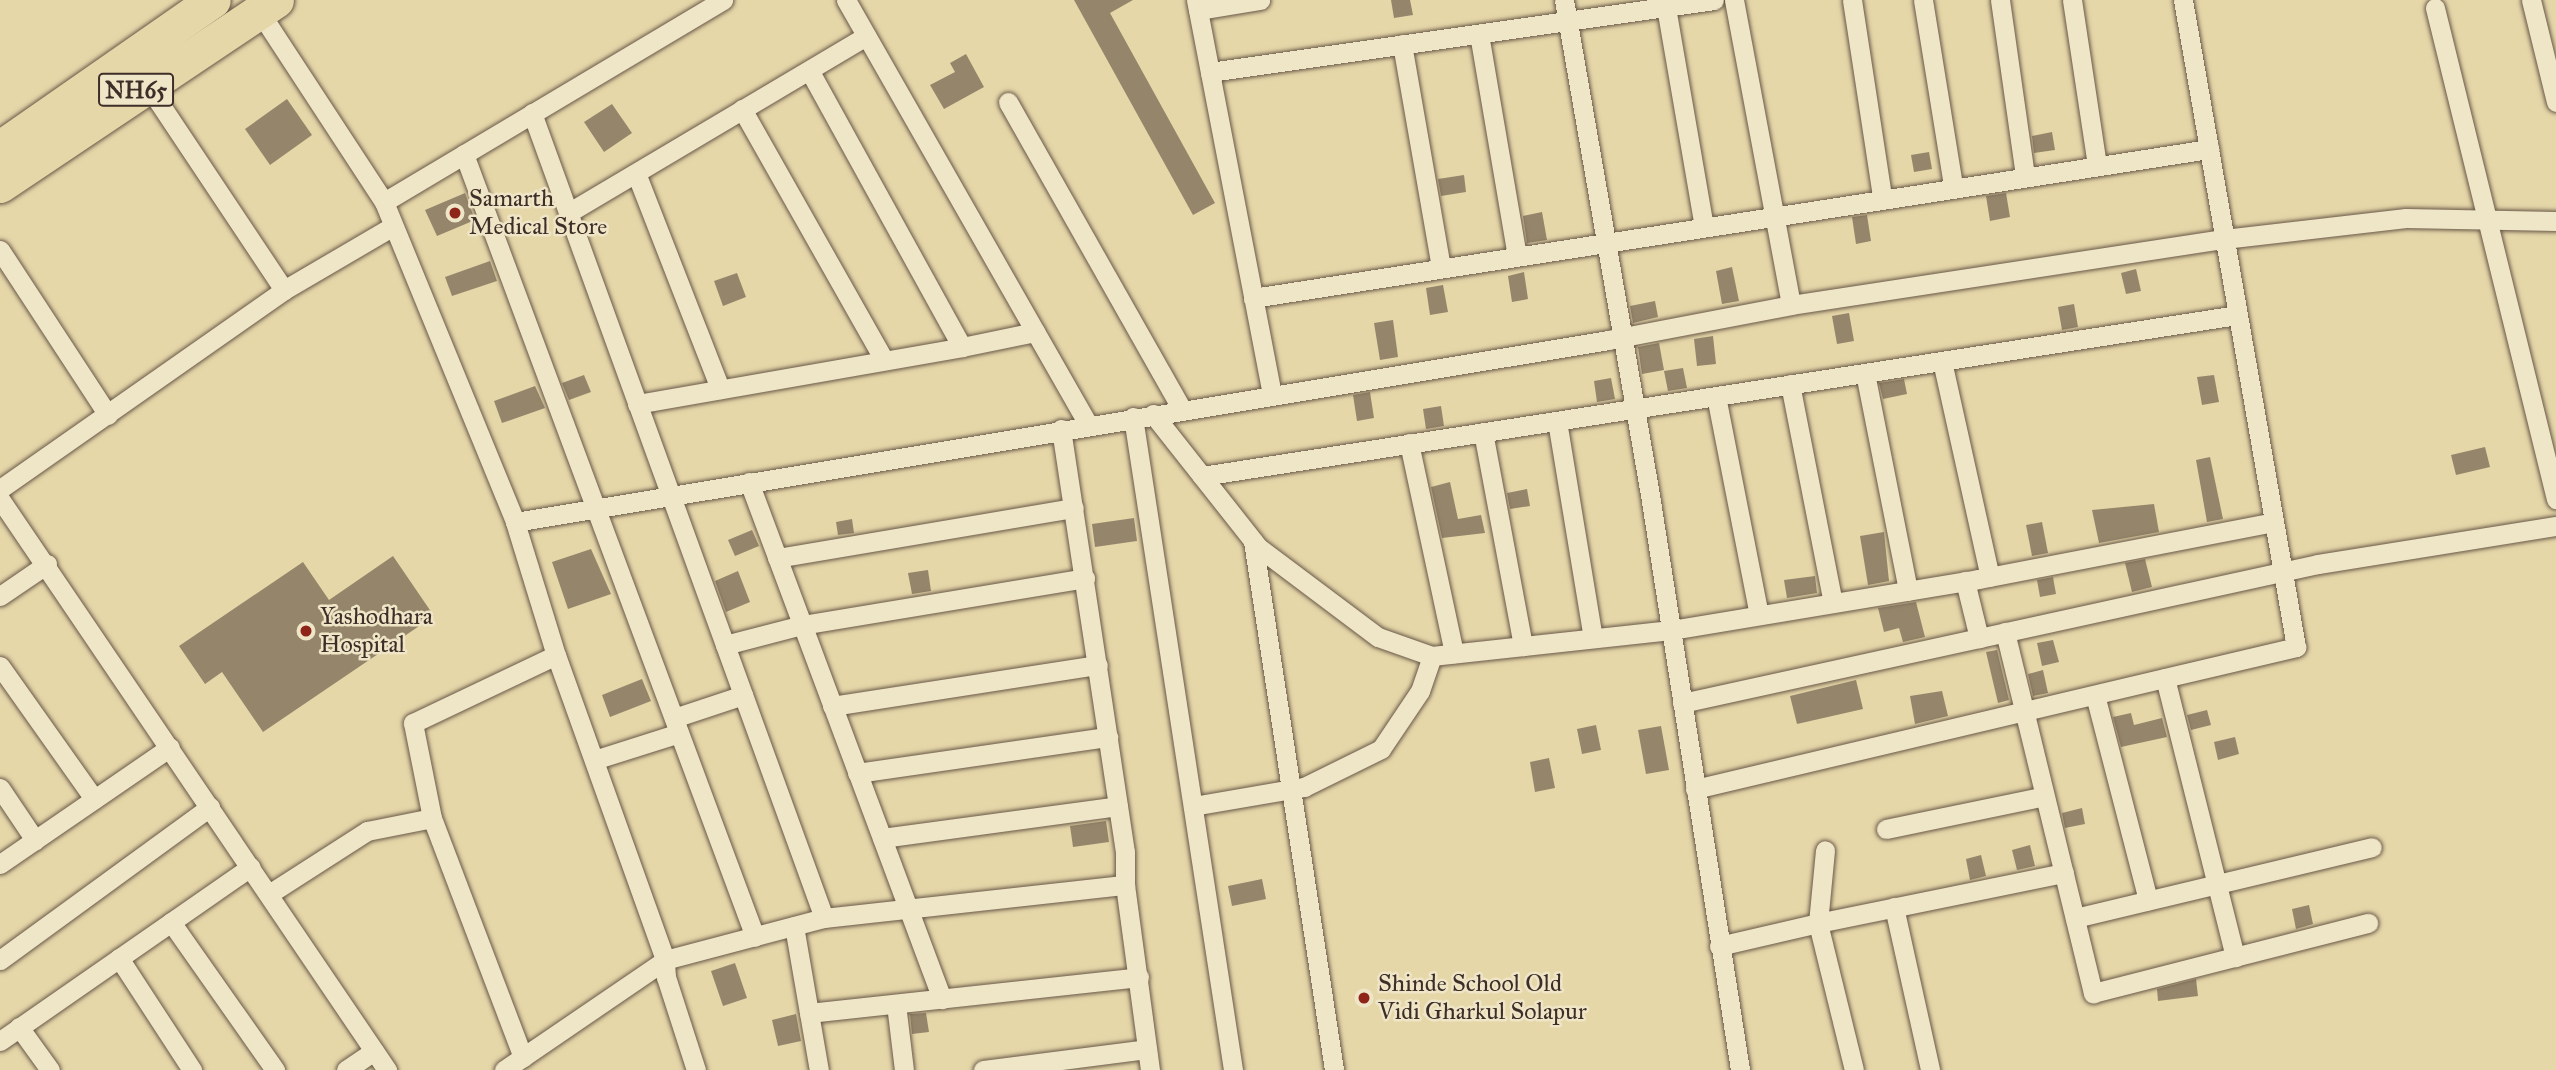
<!DOCTYPE html>
<style>
body{margin:0}
#map{position:relative;width:2556px;height:1070px;overflow:hidden;background:#e6d7a9;font-family:"IM FELL Great Primer",serif}
div>[style]{position:absolute}
[style*='--x']{left:calc(var(--x)*1px);top:calc(var(--y)*1px);width:calc(var(--w)*1px);rotate:calc(var(--a)*1deg)}
.building>*{inset:0;background:#95866b}
.roads{filter:drop-shadow(0 0 2px #685848) drop-shadow(0 0 2px #685848)}
.street>*{height:19px;margin:-9.5px;padding:0 9.5px;transform-origin:9.5px;border-radius:9.5px;background:#efe5c7}
.highway>*{height:35px;margin:-17.5px;padding:0 17.5px;transform-origin:17.5px;border-radius:17.5px;background:#e6d7a9}
.dots>*{width:19px;height:19px;translate:-50% -50%;box-sizing:border-box;border:4px solid #efe5c7;border-radius:50%}
span{translate:-50% -50%;white-space:nowrap;text-align:center;line-height:1.15;-webkit-text-stroke:5px #efe5c7;paint-order:stroke}
.shield-label span{padding:2px 5px;background:#efe5c7;border:2px solid;border-radius:5px;-webkit-text-stroke-width:0}
.shield-label{font-size:23px;color:#3e2e28;font-weight:700}
.poi-label{font-size:24px;color:#3e2e28}
.left{translate:0 -50%;text-align:left}
</style>
<div id="map">
<div class="building">
<i style="clip-path:polygon(1074px 0,1133px 0,1110px 13px,1215px 203px,1193px 215px)"></i>
<i style="clip-path:polygon(1391px 0,1410px 0,1413px 15px,1394px 18px)"></i>
<i style="clip-path:polygon(966px 54px,984px 87px,944px 109px,930px 85px,955px 72px,950px 63px)"></i>
<i style="clip-path:polygon(287px 99px,312px 135px,270px 165px,245px 129px)"></i>
<i style="clip-path:polygon(612px 104px,632px 133px,604px 152px,584px 122px)"></i>
<i style="clip-path:polygon(2052px 132px,2055px 150px,2034px 153px,2032px 136px)"></i>
<i style="clip-path:polygon(1929px 152px,1932px 169px,1914px 172px,1911px 155px)"></i>
<i style="clip-path:polygon(1464px 175px,1466px 192px,1441px 196px,1438px 179px)"></i>
<i style="clip-path:polygon(465px 193px,475px 220px,437px 236px,425px 210px)"></i>
<i style="clip-path:polygon(2006px 193px,2010px 217px,1990px 221px,1986px 196px)"></i>
<i style="clip-path:polygon(1542px 212px,1547px 240px,1527px 243px,1523px 216px)"></i>
<i style="clip-path:polygon(1867px 215px,1871px 241px,1856px 244px,1852px 217px)"></i>
<i style="clip-path:polygon(490px 261px,497px 281px,452px 296px,445px 277px)"></i>
<i style="clip-path:polygon(1732px 267px,1739px 301px,1722px 304px,1716px 271px)"></i>
<i style="clip-path:polygon(2136px 269px,2141px 291px,2126px 294px,2121px 273px)"></i>
<i style="clip-path:polygon(1524px 272px,1528px 299px,1512px 302px,1508px 276px)"></i>
<i style="clip-path:polygon(737px 273px,746px 297px,723px 306px,714px 281px)"></i>
<i style="clip-path:polygon(1443px 285px,1448px 312px,1430px 315px,1426px 288px)"></i>
<i style="clip-path:polygon(1655px 301px,1658px 317px,1633px 323px,1630px 306px)"></i>
<i style="clip-path:polygon(2074px 304px,2078px 327px,2062px 330px,2058px 307px)"></i>
<i style="clip-path:polygon(1849px 313px,1854px 341px,1837px 344px,1832px 316px)"></i>
<i style="clip-path:polygon(1393px 320px,1398px 357px,1380px 360px,1374px 323px)"></i>
<i style="clip-path:polygon(1713px 336px,1716px 364px,1697px 366px,1694px 339px)"></i>
<i style="clip-path:polygon(1659px 343px,1664px 370px,1642px 374px,1638px 347px)"></i>
<i style="clip-path:polygon(1683px 368px,1687px 388px,1668px 391px,1664px 371px)"></i>
<i style="clip-path:polygon(584px 375px,591px 392px,569px 400px,562px 383px)"></i>
<i style="clip-path:polygon(2214px 375px,2219px 402px,2202px 405px,2197px 377px)"></i>
<i style="clip-path:polygon(1611px 378px,1615px 399px,1597px 402px,1594px 381px)"></i>
<i style="clip-path:polygon(1904px 379px,1907px 394px,1883px 399px,1879px 383px)"></i>
<i style="clip-path:polygon(535px 386px,545px 408px,502px 423px,494px 401px)"></i>
<i style="clip-path:polygon(1370px 392px,1374px 418px,1357px 421px,1353px 395px)"></i>
<i style="clip-path:polygon(1441px 406px,1444px 426px,1426px 429px,1423px 409px)"></i>
<i style="clip-path:polygon(2485px 447px,2490px 467px,2456px 475px,2451px 455px)"></i>
<i style="clip-path:polygon(2210px 457px,2223px 519px,2207px 522px,2196px 460px)"></i>
<i style="clip-path:polygon(1450px 482px,1458px 519px,1481px 515px,1485px 533px,1442px 538px,1431px 487px)"></i>
<i style="clip-path:polygon(1527px 489px,1530px 506px,1510px 509px,1507px 493px)"></i>
<i style="clip-path:polygon(2154px 504px,2159px 532px,2099px 543px,2092px 510px)"></i>
<i style="clip-path:polygon(1134px 518px,1137px 541px,1095px 547px,1092px 524px)"></i>
<i style="clip-path:polygon(852px 519px,854px 533px,838px 535px,836px 522px)"></i>
<i style="clip-path:polygon(2042px 522px,2048px 553px,2032px 556px,2026px 525px)"></i>
<i style="clip-path:polygon(752px 530px,759px 546px,735px 556px,728px 540px)"></i>
<i style="clip-path:polygon(1884px 532px,1889px 581px,1868px 585px,1860px 536px)"></i>
<i style="clip-path:polygon(591px 549px,611px 594px,568px 609px,552px 562px)"></i>
<i style="clip-path:polygon(393px 556px,434px 616px,263px 732px,222px 672px,205px 684px,179px 646px,303px 562px,329px 600px)"></i>
<i style="clip-path:polygon(2145px 559px,2152px 587px,2132px 592px,2125px 563px)"></i>
<i style="clip-path:polygon(928px 570px,931px 591px,912px 594px,908px 573px)"></i>
<i style="clip-path:polygon(738px 571px,750px 602px,726px 612px,715px 581px)"></i>
<i style="clip-path:polygon(1815px 576px,1817px 593px,1787px 598px,1784px 580px)"></i>
<i style="clip-path:polygon(2053px 577px,2056px 594px,2040px 597px,2037px 580px)"></i>
<i style="clip-path:polygon(1916px 602px,1925px 637px,1903px 642px,1899px 628px,1884px 632px,1878px 608px)"></i>
<i style="clip-path:polygon(2053px 640px,2059px 662px,2042px 666px,2037px 643px)"></i>
<i style="clip-path:polygon(1997px 650px,2009px 700px,1998px 703px,1986px 652px)"></i>
<i style="clip-path:polygon(2043px 670px,2048px 693px,2033px 696px,2028px 674px)"></i>
<i style="clip-path:polygon(642px 679px,651px 701px,610px 717px,602px 695px)"></i>
<i style="clip-path:polygon(1856px 680px,1863px 709px,1797px 724px,1790px 696px)"></i>
<i style="clip-path:polygon(1942px 691px,1948px 716px,1915px 724px,1910px 696px)"></i>
<i style="clip-path:polygon(2207px 710px,2211px 725px,2191px 730px,2187px 715px)"></i>
<i style="clip-path:polygon(2131px 713px,2134px 725px,2162px 718px,2167px 737px,2121px 747px,2113px 717px)"></i>
<i style="clip-path:polygon(1596px 725px,1601px 750px,1582px 754px,1577px 729px)"></i>
<i style="clip-path:polygon(1661px 726px,1669px 770px,1646px 774px,1638px 730px)"></i>
<i style="clip-path:polygon(2235px 737px,2239px 754px,2218px 760px,2214px 742px)"></i>
<i style="clip-path:polygon(1549px 758px,1555px 788px,1535px 792px,1530px 762px)"></i>
<i style="clip-path:polygon(2082px 808px,2085px 824px,2065px 828px,2062px 813px)"></i>
<i style="clip-path:polygon(1106px 821px,1109px 842px,1073px 847px,1070px 826px)"></i>
<i style="clip-path:polygon(2030px 845px,2035px 866px,2017px 870px,2012px 850px)"></i>
<i style="clip-path:polygon(1981px 855px,1986px 876px,1970px 880px,1966px 859px)"></i>
<i style="clip-path:polygon(1262px 879px,1266px 899px,1232px 906px,1228px 886px)"></i>
<i style="clip-path:polygon(2309px 905px,2313px 924px,2296px 929px,2292px 909px)"></i>
<i style="clip-path:polygon(735px 963px,747px 998px,723px 1006px,711px 971px)"></i>
<i style="clip-path:polygon(2196px 979px,2198px 996px,2158px 1001px,2157px 989px)"></i>
<i style="clip-path:polygon(926px 1013px,929px 1032px,912px 1034px,910px 1014px)"></i>
<i style="clip-path:polygon(796px 1014px,801px 1041px,778px 1046px,772px 1020px)"></i>
</div>
<div class="roads">
<div class="street">
<i style="--x:846;--y:0;--w:488;--a:60.3"></i>
<i style="--x:1196;--y:0;--w:402;--a:79.1"></i>
<i style="--x:1564;--y:0;--w:502;--a:80.14"></i>
<i style="--x:1650;--y:495;--w:582;--a:81.1"></i>
<i style="--x:1734;--y:0;--w:310;--a:79.4"></i>
<i style="--x:1852;--y:0;--w:199;--a:81.3"></i>
<i style="--x:1923;--y:0;--w:188;--a:80.8"></i>
<i style="--x:2000;--y:0;--w:178;--a:81.9"></i>
<i style="--x:2072;--y:0;--w:167;--a:81.4"></i>
<i style="--x:2531;--y:0;--w:105;--a:76.2"></i>
<i style="--x:1666;--y:7;--w:222;--a:80.2"></i>
<i style="--x:2435;--y:8;--w:506;--a:76.16"></i>
<i style="--x:1198;--y:10;--w:63;--a:-9.2"></i>
<i style="--x:259;--y:11;--w:228;--a:56.8"></i>
<i style="--x:384;--y:202;--w:346;--a:67.7"></i>
<i style="--x:515;--y:522;--w:139;--a:72.9"></i>
<i style="--x:556;--y:655;--w:324;--a:70.3"></i>
<i style="--x:665;--y:960;--w:17;--a:87"></i>
<i style="--x:666;--y:977;--w:98;--a:72.1"></i>
<i style="--x:1479;--y:34;--w:225;--a:80.3"></i>
<i style="--x:1402;--y:44;--w:227;--a:80.1"></i>
<i style="--x:1210;--y:72;--w:509;--a:-8.13"></i>
<i style="--x:146;--y:83;--w:249;--a:56.3"></i>
<i style="--x:1008;--y:102;--w:353;--a:60.5"></i>
<i style="--x:742;--y:109;--w:288;--a:60.5"></i>
<i style="--x:532;--y:113;--w:856;--a:70.06"></i>
<i style="--x:824;--y:918;--w:303;--a:-6.3"></i>
<i style="--x:464;--y:154;--w:835;--a:69.61"></i>
<i style="--x:636;--y:173;--w:232;--a:68.7"></i>
<i style="--x:384;--y:202;--w:395;--a:-30.8"></i>
<i style="--x:568;--y:213;--w:347;--a:-30.7"></i>
<i style="--x:0;--y:250;--w:197;--a:56.8"></i>
<i style="--x:1253;--y:298;--w:968;--a:-8.86"></i>
<i style="--x:962;--y:347;--w:75;--a:-11.6"></i>
<i style="--x:1942;--y:361;--w:221;--a:77.5"></i>
<i style="--x:1865;--y:373;--w:222;--a:78.8"></i>
<i style="--x:1790;--y:384;--w:223;--a:78.9"></i>
<i style="--x:1716;--y:396;--w:223;--a:78.9"></i>
<i style="--x:637;--y:404;--w:330;--a:-9.9"></i>
<i style="--x:962;--y:347;--w:316;--a:-118.9"></i>
<i style="--x:1153;--y:414;--w:169;--a:51.7"></i>
<i style="--x:1258;--y:547;--w:150;--a:36.9"></i>
<i style="--x:1378;--y:637;--w:57;--a:19.4"></i>
<i style="--x:1432;--y:656;--w:240;--a:-6.2"></i>
<i style="--x:1671;--y:630;--w:311;--a:-9.4"></i>
<i style="--x:1978;--y:579;--w:300;--a:-10.9"></i>
<i style="--x:1133;--y:417;--w:661;--a:81.29"></i>
<i style="--x:1557;--y:421;--w:220;--a:80.6"></i>
<i style="--x:1061;--y:429;--w:428;--a:81.4"></i>
<i style="--x:1125;--y:852;--w:33;--a:90"></i>
<i style="--x:1125;--y:885;--w:187;--a:82.3"></i>
<i style="--x:1483;--y:432;--w:218;--a:79.4"></i>
<i style="--x:1409;--y:443;--w:215;--a:77.9"></i>
<i style="--x:1202;--y:476;--w:1047;--a:-8.84"></i>
<i style="--x:749;--y:482;--w:552;--a:69.53"></i>
<i style="--x:0;--y:489;--w:347;--a:-35"></i>
<i style="--x:284;--y:290;--w:126;--a:-30.4"></i>
<i style="--x:0;--y:499;--w:690;--a:55.87"></i>
<i style="--x:515;--y:522;--w:1108;--a:-9.45"></i>
<i style="--x:1608;--y:340;--w:186;--a:-10.8"></i>
<i style="--x:1791;--y:305;--w:438;--a:-8.7"></i>
<i style="--x:2224;--y:239;--w:183;--a:-6.6"></i>
<i style="--x:2406;--y:218;--w:150;--a:1.1"></i>
<i style="--x:1253;--y:541;--w:535;--a:81.29"></i>
<i style="--x:777;--y:558;--w:301;--a:-9.6"></i>
<i style="--x:1965;--y:581;--w:59;--a:76.2"></i>
<i style="--x:0;--y:596;--w:57;--a:-34.2"></i>
<i style="--x:2005;--y:632;--w:372;--a:76.3"></i>
<i style="--x:2093;--y:993;--w:284;--a:-14.3"></i>
<i style="--x:725;--y:645;--w:80;--a:-14.6"></i>
<i style="--x:802;--y:625;--w:287;--a:-9.4"></i>
<i style="--x:0;--y:666;--w:163;--a:54.7"></i>
<i style="--x:2165;--y:678;--w:288;--a:75.9"></i>
<i style="--x:2095;--y:695;--w:212;--a:75.5"></i>
<i style="--x:1682;--y:703;--w:651;--a:-12.33"></i>
<i style="--x:2318;--y:564;--w:241;--a:-9.1"></i>
<i style="--x:832;--y:706;--w:269;--a:-8.8"></i>
<i style="--x:674;--y:718;--w:73;--a:-18.4"></i>
<i style="--x:594;--y:760;--w:89;--a:-17.6"></i>
<i style="--x:857;--y:773;--w:254;--a:-8.2"></i>
<i style="--x:0;--y:788;--w:63;--a:56.1"></i>
<i style="--x:1695;--y:789;--w:618;--a:-13.29"></i>
<i style="--x:2296;--y:647;--w:657;--a:-99.91"></i>
<i style="--x:1193;--y:806;--w:113;--a:-9.7"></i>
<i style="--x:1304;--y:787;--w:86;--a:-26.3"></i>
<i style="--x:1381;--y:749;--w:70;--a:-56.1"></i>
<i style="--x:1420;--y:691;--w:37;--a:-71"></i>
<i style="--x:432;--y:818;--w:256;--a:69.2"></i>
<i style="--x:1886;--y:829;--w:162;--a:-11.7"></i>
<i style="--x:882;--y:838;--w:238;--a:-7.7"></i>
<i style="--x:0;--y:864;--w:206;--a:-34.5"></i>
<i style="--x:269;--y:894;--w:117;--a:-32.7"></i>
<i style="--x:367;--y:831;--w:66;--a:-11.3"></i>
<i style="--x:432;--y:818;--w:97;--a:-101.3"></i>
<i style="--x:413;--y:723;--w:158;--a:-25.4"></i>
<i style="--x:1894;--y:907;--w:167;--a:77.5"></i>
<i style="--x:2075;--y:918;--w:305;--a:-13.4"></i>
<i style="--x:171;--y:922;--w:181;--a:54.9"></i>
<i style="--x:794;--y:926;--w:146;--a:80.2"></i>
<i style="--x:1719;--y:946;--w:102;--a:-13.1"></i>
<i style="--x:1818;--y:923;--w:73;--a:-84.5"></i>
<i style="--x:119;--y:958;--w:134;--a:56.9"></i>
<i style="--x:0;--y:960;--w:260;--a:-36.1"></i>
<i style="--x:896;--y:1004;--w:66;--a:83.1"></i>
<i style="--x:809;--y:1013;--w:332;--a:-6.2"></i>
<i style="--x:19;--y:1027;--w:53;--a:54.2"></i>
<i style="--x:0;--y:1041;--w:305;--a:-34.8"></i>
<i style="--x:346;--y:1070;--w:34;--a:-34"></i>
<i style="--x:504;--y:1070;--w:195;--a:-34.3"></i>
<i style="--x:665;--y:960;--w:164;--a:-14.8"></i>
<i style="--x:983;--y:1070;--w:165;--a:-7.3"></i>
<i style="--x:1854;--y:1070;--w:151;--a:-103.8"></i>
<i style="--x:1818;--y:923;--w:251;--a:-11.5"></i>
</div>
<div class="highway">
<i style="--x:0;--y:148;--w:259;--a:-34.8"></i>
<i style="--x:0;--y:185;--w:332;--a:-33.8"></i>
</div>
</div>
<div class="dots">
<i style="left:455px;top:213px;background:#8f2418"></i>
<i style="left:306px;top:631px;background:#8f2418"></i>
<i style="left:1364px;top:998px;background:#8f2418"></i>
</div>
<div class="shield-label">
<span style="left:136px;top:90px">NH65</span>
</div>
<div class="poi-label">
<span class="left" style="left:469px;top:213px">Samarth<br>Medical Store</span>
<span class="left" style="left:320px;top:631px">Yashodhara<br>Hospital</span>
<span class="left" style="left:1378px;top:998px">Shinde School Old<br>Vidi Gharkul Solapur</span>
</div>
</div>
